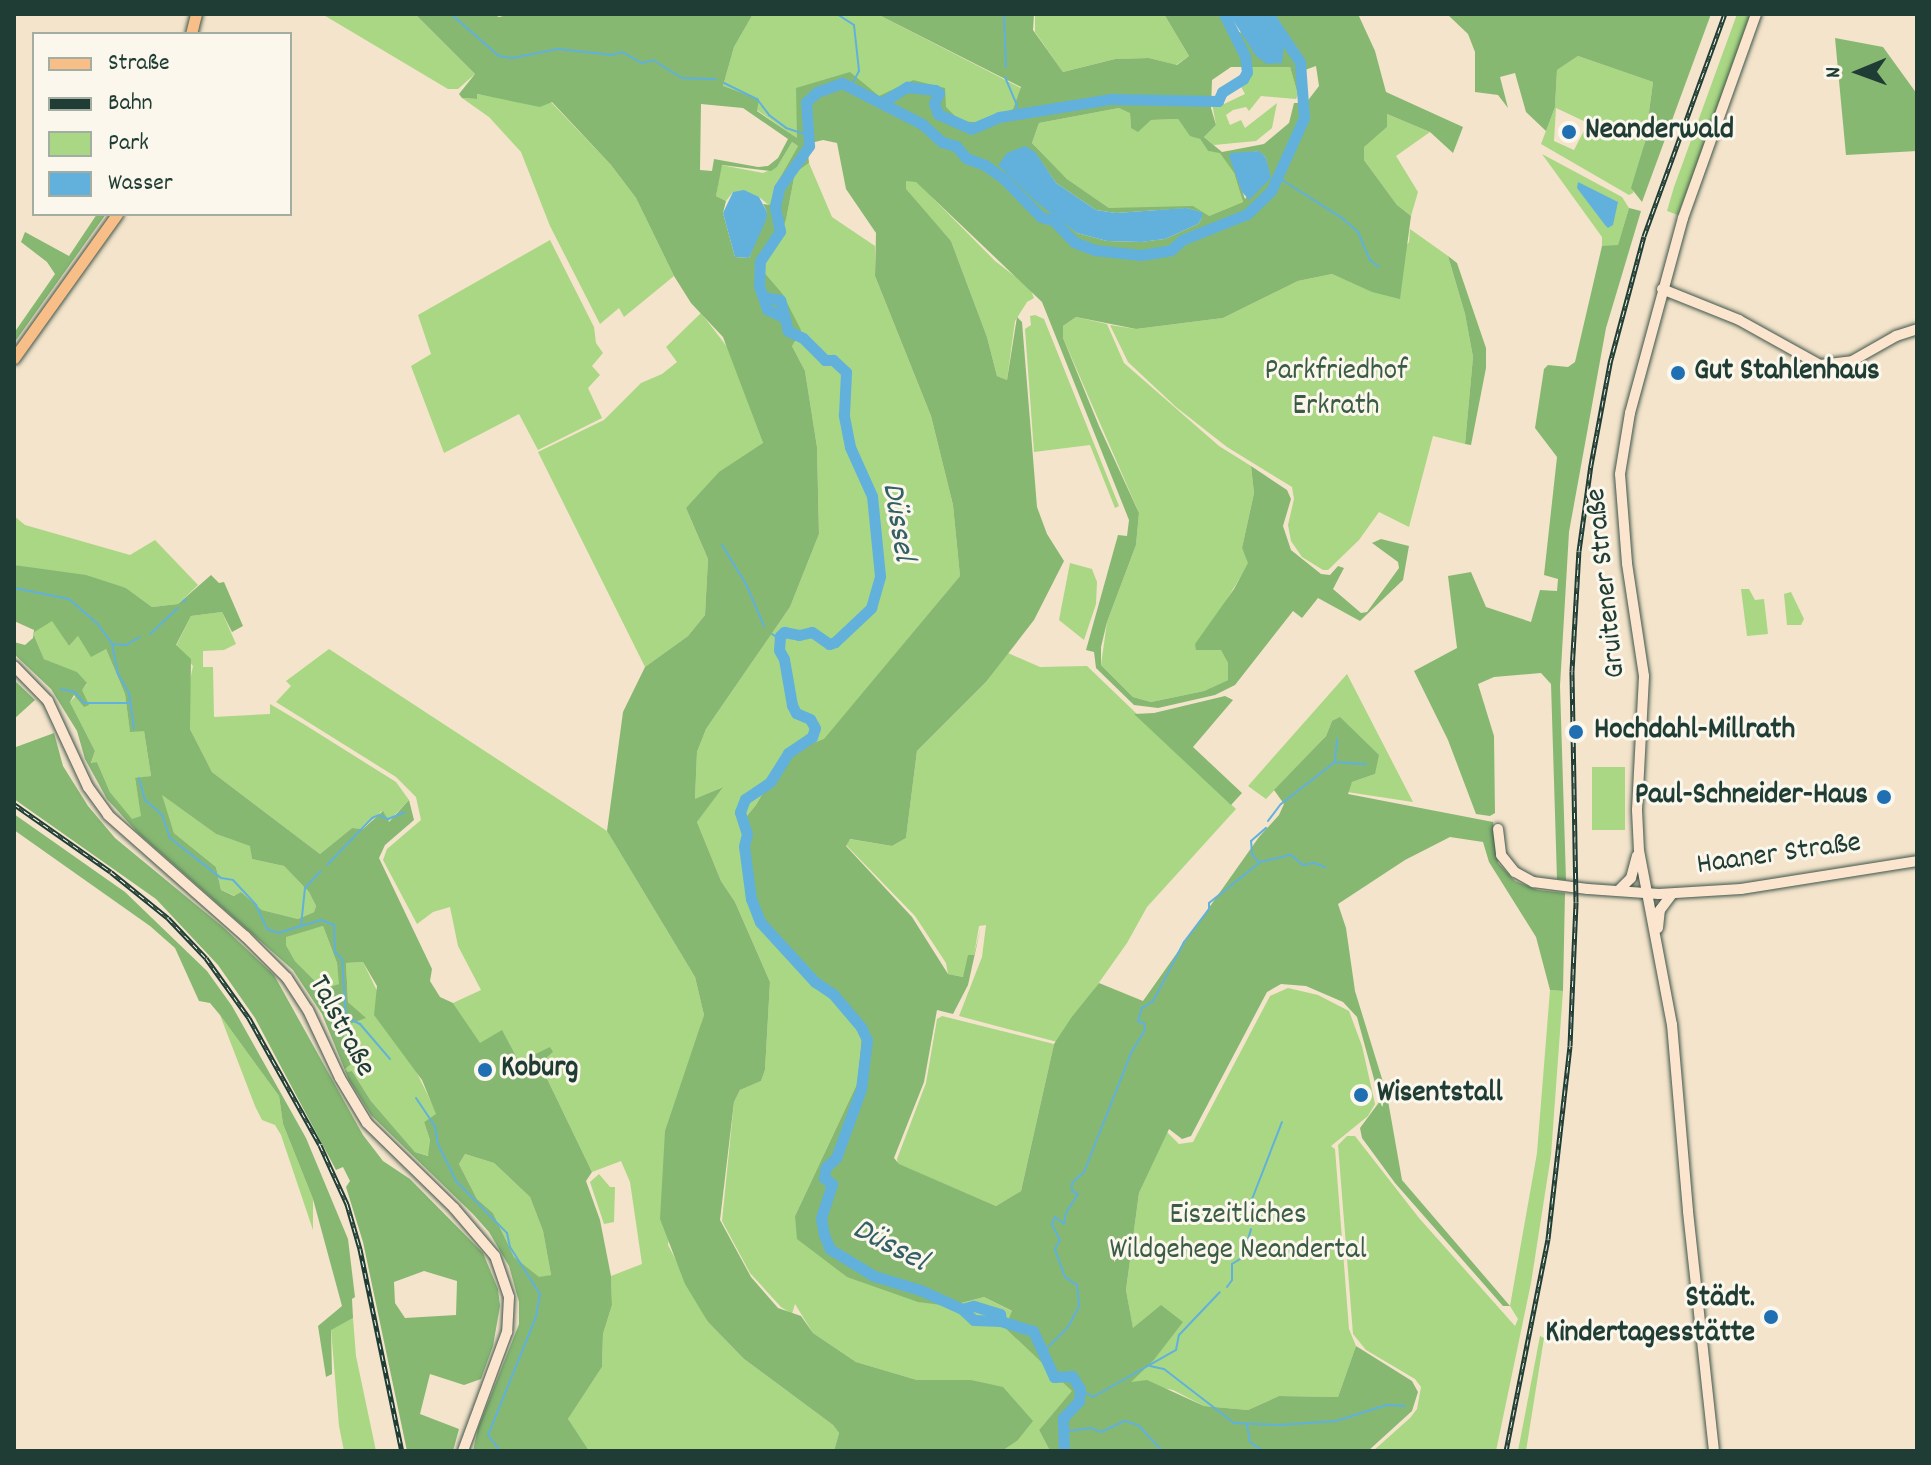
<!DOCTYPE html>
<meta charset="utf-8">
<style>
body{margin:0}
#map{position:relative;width:1931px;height:1465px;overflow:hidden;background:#f4e4cb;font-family:Dekko,sans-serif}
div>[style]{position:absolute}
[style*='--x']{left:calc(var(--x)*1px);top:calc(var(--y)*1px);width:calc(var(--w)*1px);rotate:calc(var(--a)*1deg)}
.green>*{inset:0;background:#a9d784}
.forest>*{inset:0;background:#86b872}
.water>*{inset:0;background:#61b1dc}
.stream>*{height:2px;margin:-1px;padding:0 1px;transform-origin:1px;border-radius:1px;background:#61b1dc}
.river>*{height:11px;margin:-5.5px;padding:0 5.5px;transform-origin:5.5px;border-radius:5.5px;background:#61b1dc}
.roads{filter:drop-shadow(0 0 2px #3f564b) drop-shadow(0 0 2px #3f564b)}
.secondary>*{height:10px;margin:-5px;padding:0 5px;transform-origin:5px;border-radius:5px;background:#fce5cf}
.primary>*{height:11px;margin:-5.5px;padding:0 5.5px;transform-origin:5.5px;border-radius:5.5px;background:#f7be87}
.rail>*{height:5px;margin-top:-2.5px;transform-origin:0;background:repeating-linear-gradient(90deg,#fbf7ec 0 6px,#1f3d34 0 12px);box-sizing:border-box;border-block:2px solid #1f3d34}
.dots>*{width:22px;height:22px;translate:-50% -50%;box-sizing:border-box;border:4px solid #fbf7ec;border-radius:50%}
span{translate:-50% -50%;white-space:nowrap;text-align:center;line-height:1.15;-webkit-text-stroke:6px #fbf7ec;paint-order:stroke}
.poi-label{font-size:30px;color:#1f3d34;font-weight:700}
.left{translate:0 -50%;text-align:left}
.right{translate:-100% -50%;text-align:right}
.park-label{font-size:30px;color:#3b5c44}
.street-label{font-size:30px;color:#1f3d34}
.water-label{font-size:32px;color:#336066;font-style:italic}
.frame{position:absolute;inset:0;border:16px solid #1f3d34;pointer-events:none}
.legend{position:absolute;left:32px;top:32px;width:260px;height:184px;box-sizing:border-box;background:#fbf7ec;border:2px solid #a3ada2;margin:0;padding:10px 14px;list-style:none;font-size:24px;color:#1f3d34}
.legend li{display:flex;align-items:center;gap:16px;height:40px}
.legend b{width:40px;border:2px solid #a3ada2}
.north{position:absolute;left:1819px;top:32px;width:80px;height:80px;-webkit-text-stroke:6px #fbf7ec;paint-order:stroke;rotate:269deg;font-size:22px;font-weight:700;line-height:32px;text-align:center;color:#1f3d34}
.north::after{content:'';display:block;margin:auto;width:28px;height:36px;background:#1f3d34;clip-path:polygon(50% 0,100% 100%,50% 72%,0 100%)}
</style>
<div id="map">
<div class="green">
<i style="clip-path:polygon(322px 14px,415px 14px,475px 74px,458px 89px,448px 89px)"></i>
<i style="clip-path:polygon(753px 14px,877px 14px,1021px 88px,1013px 109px,978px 122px,960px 121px,913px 80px,798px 139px,723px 86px,734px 47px)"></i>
<i style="clip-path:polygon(1035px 14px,1164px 14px,1189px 56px,1176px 65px,1149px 58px,1115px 59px,1063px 72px,1035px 32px)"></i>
<i style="clip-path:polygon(1737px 14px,1752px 14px,1678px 215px,1667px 211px,1674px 187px)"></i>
<i style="clip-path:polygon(evenodd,1578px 56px,1653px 82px,1645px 142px,1633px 193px,1629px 195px,1541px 144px,1555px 107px,1557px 70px,1578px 56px,1556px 108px,1588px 123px,1574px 150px,1554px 141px,1556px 108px)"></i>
<i style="clip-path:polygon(1249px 67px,1290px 67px,1298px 95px,1296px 99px,1261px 96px,1249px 111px,1246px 107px,1233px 110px,1226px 115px,1230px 125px,1241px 120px,1245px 128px,1277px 103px,1272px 128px,1256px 141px,1214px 145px,1204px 137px,1216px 125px,1212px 103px,1224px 104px,1245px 94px,1240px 85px)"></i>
<i style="clip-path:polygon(476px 94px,518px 101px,551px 102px,611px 165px,636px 198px,674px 276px,624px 317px,619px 308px,600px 324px,550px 226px,521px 152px,489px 117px,462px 98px,476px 99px)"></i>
<i style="clip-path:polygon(1119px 108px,1130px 112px,1131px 128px,1151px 120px,1178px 119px,1190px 135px,1200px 139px,1208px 151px,1220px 152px,1234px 173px,1243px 202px,1209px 216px,1150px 208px,1109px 208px,1067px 179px,1032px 143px,1039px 123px)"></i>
<i style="clip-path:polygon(1387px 114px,1430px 132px,1396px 156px,1418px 192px,1411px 216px,1397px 205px,1364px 160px,1363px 147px,1387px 127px)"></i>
<i style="clip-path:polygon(792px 142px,798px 146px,774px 188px,770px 206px,759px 197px,733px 192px,726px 201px,716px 196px,721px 165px,763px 173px,777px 167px)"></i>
<i style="clip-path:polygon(1542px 154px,1622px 197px,1629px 208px,1618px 246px,1602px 246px,1602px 237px)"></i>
<i style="clip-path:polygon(809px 163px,832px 217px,875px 246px,875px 276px,931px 416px,953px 505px,960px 576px,824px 740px,785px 755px,756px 805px,742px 822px,800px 967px,863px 1024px,857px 1084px,795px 1216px,950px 1306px,984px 1297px,1013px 1312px,1005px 1328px,1073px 1391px,1039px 1430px,1050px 1451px,1002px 1451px,1017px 1441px,971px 1380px,917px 1380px,856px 1362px,813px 1333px,795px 1304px,792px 1314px,781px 1307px,750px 1273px,722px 1221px,734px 1102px,740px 1090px,761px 1081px,765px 1070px,770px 982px,735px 902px,721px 881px,697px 822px,722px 787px,695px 800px,697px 752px,706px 729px,790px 607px,819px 534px,817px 447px,805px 371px,792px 346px,782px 293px,763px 271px,765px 256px,777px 243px,786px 220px,795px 173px)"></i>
<i style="clip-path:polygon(906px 181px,916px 181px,995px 261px,1030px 288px,1034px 298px,1027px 302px,1015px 321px,1007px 380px,997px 376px,987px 337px,951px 241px,905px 189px)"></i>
<i style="clip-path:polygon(1410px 229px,1448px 256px,1465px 314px,1473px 357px,1465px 444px,1433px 436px,1409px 527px,1379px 512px,1359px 540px,1328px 570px,1323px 570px,1302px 557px,1291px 541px,1288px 525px,1294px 499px,1292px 487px,1227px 447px,1176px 407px,1128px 362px,1110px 325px,1136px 329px,1223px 318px,1298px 281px,1332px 274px,1373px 292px,1409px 242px)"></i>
<i style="clip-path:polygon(550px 240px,594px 327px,596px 343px,603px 353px,592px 366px,600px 375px,588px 388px,602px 418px,538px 450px,519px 414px,444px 453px,411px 366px,431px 354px,418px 315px)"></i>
<i style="clip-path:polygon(701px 313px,728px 348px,763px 443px,686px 508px,708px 559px,705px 615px,688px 636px,645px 667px,538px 452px,604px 420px,641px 383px,662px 374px,677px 362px,666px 347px)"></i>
<i style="clip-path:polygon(1035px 315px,1044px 319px,1119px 506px,1115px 508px,1090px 445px,1034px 452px,1025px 329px,1031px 325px,1030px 316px)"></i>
<i style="clip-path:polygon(1076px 317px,1107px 324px,1124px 363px,1219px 446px,1251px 466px,1254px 493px,1242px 548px,1249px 563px,1196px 650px,1221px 649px,1228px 663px,1228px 680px,1204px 691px,1151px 702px,1133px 697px,1101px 665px,1107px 622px,1136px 545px,1139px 513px,1063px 338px,1063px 326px)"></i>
<i style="clip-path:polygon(14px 516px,25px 525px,130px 555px,155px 540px,198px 585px,178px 604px,152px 607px,126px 588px,14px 565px)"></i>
<i style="clip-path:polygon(1070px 563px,1092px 569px,1097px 582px,1096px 604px,1084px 640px,1059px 620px)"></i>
<i style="clip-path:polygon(1741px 589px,1749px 589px,1755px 600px,1764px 599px,1768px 634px,1747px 636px)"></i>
<i style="clip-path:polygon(1791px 592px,1804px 619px,1801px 625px,1787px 625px,1784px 594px)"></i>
<i style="clip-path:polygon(222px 612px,236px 644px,224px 650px,203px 651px,203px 667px,213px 667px,214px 717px,270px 714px,270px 704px,302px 723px,396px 782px,409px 800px,388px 822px,382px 811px,362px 829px,352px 828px,320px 854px,212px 772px,190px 729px,188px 690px,193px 666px,176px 646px,191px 616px)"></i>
<i style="clip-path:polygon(52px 620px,69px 646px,78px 636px,106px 649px,125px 694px,130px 731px,144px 731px,151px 776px,135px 779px,142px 816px,132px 820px,110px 792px,97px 762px,91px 764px,95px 751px,70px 702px,87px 684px,76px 672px,44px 659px,33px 633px)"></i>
<i style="clip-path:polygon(329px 649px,607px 831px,695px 977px,704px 1015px,688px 1068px,668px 1245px,708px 1322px,744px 1359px,833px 1425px,839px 1433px,834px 1451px,589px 1451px,577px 1437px,568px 1419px,602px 1367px,603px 1334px,612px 1305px,611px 1276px,642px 1264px,630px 1182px,621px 1161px,592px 1172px,540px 1064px,553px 1052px,519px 1062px,480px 1044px,453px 1003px,481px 990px,458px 946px,450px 907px,433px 912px,417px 924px,383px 860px,387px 849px,421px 820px,416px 797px,396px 777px,276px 702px,291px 686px,286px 681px)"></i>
<i style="clip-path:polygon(1008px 653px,1040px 667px,1087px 666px,1236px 809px,1147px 907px,1127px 943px,1057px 1042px,959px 1016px,982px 957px,986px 925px,979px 926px,974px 955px,963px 977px,948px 974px,946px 963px,915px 916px,846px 845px,849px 839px,892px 846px,906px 838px,917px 751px,986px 682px)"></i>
<i style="clip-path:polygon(1347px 674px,1413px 802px,1347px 792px,1352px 782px,1375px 774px,1332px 721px,1326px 736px,1266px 799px,1248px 786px)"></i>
<i style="clip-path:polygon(1592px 767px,1625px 767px,1625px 830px,1592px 830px)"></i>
<i style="clip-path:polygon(161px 794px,216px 834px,251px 846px,252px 859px,284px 866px,309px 892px,316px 906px,314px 912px,298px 919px,262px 910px,241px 892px,235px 896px,221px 890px,216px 867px,174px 833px)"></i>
<i style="clip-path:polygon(323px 926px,337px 963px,340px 984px,323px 989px,295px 961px,286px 945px,286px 936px)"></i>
<i style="clip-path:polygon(363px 962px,437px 1114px,424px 1122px,430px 1140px,429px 1156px,415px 1152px,371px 1101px,352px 1071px,346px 1073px,345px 1069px,342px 1027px,365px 1018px,348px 1002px,346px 963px)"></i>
<i style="clip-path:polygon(1288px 988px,1318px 995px,1349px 1011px,1362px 1046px,1375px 1104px,1368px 1116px,1331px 1146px,1335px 1149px,1349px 1329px,1356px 1346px,1338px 1397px,1279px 1396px,1248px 1410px,1204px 1406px,1173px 1390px,1131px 1382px,1132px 1377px,1153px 1361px,1133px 1329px,1126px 1290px,1139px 1193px,1167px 1132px,1179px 1144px,1193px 1142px,1270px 996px)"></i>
<i style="clip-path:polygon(1550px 990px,1563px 991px,1551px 1155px,1531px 1283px,1496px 1451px,1373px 1451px,1410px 1418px,1417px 1409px,1421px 1387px,1415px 1379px,1366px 1350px,1353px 1334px,1338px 1145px,1347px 1136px,1355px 1136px,1419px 1218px,1515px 1326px,1518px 1319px,1510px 1306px,1537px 1153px)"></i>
<i style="clip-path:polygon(220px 1015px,279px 1096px,283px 1124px,313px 1199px,313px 1230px,281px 1135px,275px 1125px,262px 1120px,255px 1106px)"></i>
<i style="clip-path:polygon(942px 1016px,1054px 1044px,1021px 1191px,996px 1206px,898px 1164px,897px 1159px,926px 1083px,937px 1019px)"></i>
<i style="clip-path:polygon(465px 1154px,494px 1163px,530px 1197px,543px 1231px,551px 1275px,539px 1278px,514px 1257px,493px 1213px,477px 1199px,459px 1164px)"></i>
<i style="clip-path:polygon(599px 1174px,610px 1187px,615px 1187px,614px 1222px,604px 1224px,590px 1182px)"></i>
<i style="clip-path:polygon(353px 1318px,356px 1356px,376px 1451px,344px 1451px,339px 1426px,331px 1329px)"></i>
<i style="clip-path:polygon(1540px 1336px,1544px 1338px,1526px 1451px,1518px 1451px)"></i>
</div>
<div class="forest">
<i style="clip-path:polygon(evenodd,415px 14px,492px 14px,499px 17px,512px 14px,753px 14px,734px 47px,723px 86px,759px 99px,757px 111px,797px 138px,796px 88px,850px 72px,879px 96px,913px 80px,945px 88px,946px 107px,960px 121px,978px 122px,1013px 109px,1021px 87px,877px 14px,1034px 14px,1033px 30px,1063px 72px,1115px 59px,1149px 58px,1177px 65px,1189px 56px,1164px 14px,1229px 14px,1239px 32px,1284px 46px,1263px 14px,1358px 14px,1375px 51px,1386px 92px,1463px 127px,1453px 153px,1430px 132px,1387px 114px,1387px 127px,1364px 147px,1364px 160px,1397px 205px,1411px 216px,1400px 299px,1372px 292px,1332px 274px,1298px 281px,1223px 318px,1136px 329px,1076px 317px,1063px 326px,1063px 338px,1099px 426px,1139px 513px,1136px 545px,1107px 622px,1101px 647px,1101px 665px,1133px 697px,1151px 702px,1204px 691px,1228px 680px,1228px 663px,1221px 650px,1196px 650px,1195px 644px,1234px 589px,1248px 563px,1242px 548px,1254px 493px,1251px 466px,1287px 490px,1291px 499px,1283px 526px,1291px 550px,1321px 574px,1330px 575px,1338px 566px,1344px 568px,1333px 589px,1361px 613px,1367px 612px,1399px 568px,1398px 562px,1372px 543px,1381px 539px,1409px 546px,1403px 580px,1360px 621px,1318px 598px,1302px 618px,1293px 611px,1235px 685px,1215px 695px,1158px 708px,1134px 705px,1096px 668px,1094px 652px,1086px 650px,1118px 535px,1127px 536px,1129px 520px,1042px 302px,916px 182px,906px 181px,906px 189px,951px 241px,987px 337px,997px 376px,1007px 380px,1017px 317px,1022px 322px,1037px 507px,1047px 534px,1064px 561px,1034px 620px,986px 682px,917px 751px,906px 838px,892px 846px,850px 839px,846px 846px,912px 917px,948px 974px,963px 977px,968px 955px,974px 955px,981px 926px,968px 985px,953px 1014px,937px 1010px,924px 1082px,894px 1158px,899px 1164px,996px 1206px,1021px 1191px,1054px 1044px,1071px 1018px,1099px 983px,1143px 1001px,1259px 837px,1279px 815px,1284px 804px,1274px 790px,1326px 736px,1332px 721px,1340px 717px,1379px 755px,1375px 774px,1352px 782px,1348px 794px,1493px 822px,1498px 863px,1515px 881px,1538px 890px,1565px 893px,1563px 991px,1550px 990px,1536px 937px,1489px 862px,1483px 842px,1450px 837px,1405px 860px,1338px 904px,1346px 928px,1355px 991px,1387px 1095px,1402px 1180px,1510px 1306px,1503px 1306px,1395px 1183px,1362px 1138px,1360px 1128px,1380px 1101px,1357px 1017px,1343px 1002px,1306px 986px,1281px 984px,1267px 992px,1191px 1136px,1182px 1139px,1169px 1129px,1139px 1193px,1126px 1290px,1133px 1328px,1161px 1305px,1183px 1322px,1153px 1361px,1131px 1382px,1147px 1380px,1204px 1406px,1248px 1410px,1279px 1396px,1338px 1397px,1356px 1346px,1412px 1381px,1418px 1392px,1412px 1411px,1368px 1451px,1050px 1451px,1039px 1430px,1072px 1391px,1005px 1328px,1012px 1311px,984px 1297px,950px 1306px,918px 1302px,847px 1277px,797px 1239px,795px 1216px,857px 1084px,863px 1024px,800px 967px,750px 901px,742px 822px,756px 805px,785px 754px,824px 739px,960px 576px,953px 505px,931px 416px,875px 276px,876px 233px,846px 189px,837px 143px,823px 140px,807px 144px,809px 163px,795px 173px,786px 220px,777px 243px,765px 256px,763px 271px,782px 293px,801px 330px,792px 346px,805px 371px,817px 447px,819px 534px,790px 607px,706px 729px,697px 752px,695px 799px,723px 787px,697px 822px,721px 881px,735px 902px,770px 982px,765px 1070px,761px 1081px,740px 1090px,734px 1102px,720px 1220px,751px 1277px,778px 1308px,801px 1316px,813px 1333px,856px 1362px,917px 1380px,971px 1380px,1003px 1387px,1033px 1421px,1017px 1441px,1002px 1451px,834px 1451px,839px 1433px,833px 1425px,744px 1359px,708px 1322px,685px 1284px,660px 1219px,665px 1131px,704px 1015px,695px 977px,607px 831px,623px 712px,645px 667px,688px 636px,705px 615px,708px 559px,686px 508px,719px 472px,763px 443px,723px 337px,691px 303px,674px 276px,636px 198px,611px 165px,552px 102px,540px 107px,477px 94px,477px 99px,462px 98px,459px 94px,475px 74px,415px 14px,1316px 66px,1319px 86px,1306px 103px,1294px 103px,1289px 123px,1264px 144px,1222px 152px,1204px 137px,1216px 125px,1211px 108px,1212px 80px,1231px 67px,1290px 67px,1298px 95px,1305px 94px,1302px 71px,1316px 66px,415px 14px,701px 104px,743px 108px,788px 139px,778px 158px,768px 166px,758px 167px,714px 159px,712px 171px,700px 170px,701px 104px,415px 14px,1119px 108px,1130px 113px,1131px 128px,1138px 132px,1151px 120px,1178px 119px,1190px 136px,1200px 139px,1208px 151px,1220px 153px,1234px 173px,1243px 202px,1209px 216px,1193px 206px,1109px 208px,1067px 179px,1032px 143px,1039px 123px,1119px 108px,415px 14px,792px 142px,798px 146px,774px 188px,770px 205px,763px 204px,767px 212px,749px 258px,735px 257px,723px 213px,726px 201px,716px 196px,722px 165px,771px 171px,777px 167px,792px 142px,415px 14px,1258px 151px,1266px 158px,1267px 169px,1245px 199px,1230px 156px,1258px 151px,415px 14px,1035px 153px,1056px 183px,1096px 210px,1116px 213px,1187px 208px,1202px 212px,1202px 218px,1198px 224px,1165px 239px,1140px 242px,1107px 241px,1077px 233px,1024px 188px,1035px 153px)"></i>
<i style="clip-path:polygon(1447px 14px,1711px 14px,1642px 202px,1631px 188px,1645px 142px,1653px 82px,1578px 56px,1557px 70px,1555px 107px,1546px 131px,1526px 112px,1515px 73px,1500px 77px,1508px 108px,1498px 95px,1475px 92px,1475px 52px,1468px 34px)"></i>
<i style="clip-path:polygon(1835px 38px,1883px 47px,1917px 94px,1917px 151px,1846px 155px)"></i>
<i style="clip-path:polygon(1629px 208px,1641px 211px,1606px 328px,1569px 532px,1560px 686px,1566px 880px,1557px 879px,1551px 684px,1541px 673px,1494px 677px,1478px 684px,1494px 736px,1495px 813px,1490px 816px,1476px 814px,1448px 740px,1414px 671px,1457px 648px,1448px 576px,1471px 572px,1486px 607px,1531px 622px,1540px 590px,1557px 591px,1558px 579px,1544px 575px,1557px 457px,1535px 428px,1544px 369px,1548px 365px,1568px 367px,1575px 362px,1602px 246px,1618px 245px)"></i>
<i style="clip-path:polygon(97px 214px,106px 214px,14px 343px,14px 333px,55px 274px,47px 262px,21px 242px,25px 232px,69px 256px)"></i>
<i style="clip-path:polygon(1448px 256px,1457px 263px,1486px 348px,1486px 368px,1471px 445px,1465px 444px,1473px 357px,1465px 314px)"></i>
<i style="clip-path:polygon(evenodd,14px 565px,86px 575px,126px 588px,152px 607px,178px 604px,211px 575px,219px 583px,224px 582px,243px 626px,232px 632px,222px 612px,191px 616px,176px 645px,191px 659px,190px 729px,212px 772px,320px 854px,352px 828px,363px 829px,383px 811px,389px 822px,409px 800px,414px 820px,385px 845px,379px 858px,432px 969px,430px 981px,440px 997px,453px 1003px,480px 1043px,502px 1030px,519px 1062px,550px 1047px,553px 1052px,540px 1064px,592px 1172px,586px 1181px,600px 1220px,611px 1276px,612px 1305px,603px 1334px,602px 1367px,568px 1419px,589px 1451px,473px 1451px,478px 1428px,519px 1324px,519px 1302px,509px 1266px,489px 1232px,473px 1214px,371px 1115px,349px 1080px,322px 1014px,293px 970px,138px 833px,107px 799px,85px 759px,77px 731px,51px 689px,14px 654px,14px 642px,25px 645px,33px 638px,34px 630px,14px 621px,14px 565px,52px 621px,69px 646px,78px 636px,91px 657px,106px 649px,125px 694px,130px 732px,144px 731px,151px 776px,135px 778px,141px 816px,132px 819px,110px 792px,97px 762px,91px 763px,95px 751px,70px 702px,74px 695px,84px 707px,89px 705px,82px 690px,87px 683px,77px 672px,44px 659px,33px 633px,52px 621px,14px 565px,162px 795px,216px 834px,250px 846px,252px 859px,284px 866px,309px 892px,316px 906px,314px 912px,298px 919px,262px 910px,241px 892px,234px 896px,221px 890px,216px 867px,174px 833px,162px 795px,14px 565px,323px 926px,337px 963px,339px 984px,323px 989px,295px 961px,286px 945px,286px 937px,323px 926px,14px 565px,363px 962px,377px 986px,374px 1015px,422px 1080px,436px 1114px,424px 1122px,430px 1140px,428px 1156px,415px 1152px,371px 1101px,352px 1071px,347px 1072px,345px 1069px,351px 1064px,342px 1027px,366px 1018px,348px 1002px,346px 963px,363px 962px,14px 565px,465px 1154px,494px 1163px,530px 1197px,543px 1231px,551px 1275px,539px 1277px,514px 1257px,493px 1213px,477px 1199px,459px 1164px,465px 1154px)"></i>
<i style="clip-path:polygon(14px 680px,35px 700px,14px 719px)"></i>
<i style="clip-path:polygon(1225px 696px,1233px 700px,1193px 747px,1242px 793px,1231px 805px,1134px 714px,1154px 713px)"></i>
<i style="clip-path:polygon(evenodd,54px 733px,63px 766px,88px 806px,115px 838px,223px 927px,274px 975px,363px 1135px,383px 1161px,410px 1179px,483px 1253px,498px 1289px,500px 1306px,493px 1346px,481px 1379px,464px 1385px,430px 1374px,420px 1414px,459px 1429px,453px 1451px,407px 1451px,363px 1242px,346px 1187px,350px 1181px,343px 1167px,336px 1170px,255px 1018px,218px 965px,156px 899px,14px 799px,14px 743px,16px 747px,54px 733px,424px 1271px,457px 1281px,456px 1315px,405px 1318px,395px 1303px,394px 1282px,424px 1271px)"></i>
<i style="clip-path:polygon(14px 814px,125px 892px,207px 971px,232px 1006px,306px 1138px,348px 1239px,355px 1297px,352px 1299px,353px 1318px,331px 1330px,332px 1374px,326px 1377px,318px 1326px,342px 1306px,313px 1199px,283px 1124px,279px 1096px,220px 1015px,210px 1003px,199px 1001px,175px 948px,150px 926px,14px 830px)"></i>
</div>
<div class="water">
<i style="clip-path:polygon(1229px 14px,1263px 14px,1284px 46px,1282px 63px,1267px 64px,1256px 56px)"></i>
<i style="clip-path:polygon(1025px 146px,1035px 152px,1056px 183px,1096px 210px,1116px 213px,1186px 208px,1202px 212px,1202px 218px,1198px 224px,1165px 239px,1141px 242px,1107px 241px,1077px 233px,1036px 202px,998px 165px,1007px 153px)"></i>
<i style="clip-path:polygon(1259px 151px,1266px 158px,1271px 178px,1249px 200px,1242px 192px,1229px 156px,1231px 153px)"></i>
<i style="clip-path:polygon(1578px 182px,1618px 202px,1613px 225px,1608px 228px,1605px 225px,1577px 188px)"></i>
<i style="clip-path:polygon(744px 190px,759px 197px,767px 212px,766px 220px,749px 258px,735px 257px,723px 213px,733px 192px)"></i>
</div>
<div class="stream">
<i style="--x:451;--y:14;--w:64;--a:41.2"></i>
<i style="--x:499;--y:56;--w:13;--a:9"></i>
<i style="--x:512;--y:58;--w:47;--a:-11.1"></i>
<i style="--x:558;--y:49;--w:54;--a:6.3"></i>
<i style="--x:612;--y:55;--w:10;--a:-17"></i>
<i style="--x:622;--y:52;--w:23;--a:29"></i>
<i style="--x:642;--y:63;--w:11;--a:-15"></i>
<i style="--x:653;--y:60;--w:34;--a:32"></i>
<i style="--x:682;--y:78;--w:34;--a:2"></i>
<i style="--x:837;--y:14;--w:20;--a:33"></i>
<i style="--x:854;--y:25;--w:46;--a:83.8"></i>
<i style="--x:859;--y:71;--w:17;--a:118"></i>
<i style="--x:1004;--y:14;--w:53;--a:87.8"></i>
<i style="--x:1005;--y:77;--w:30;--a:67"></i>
<i style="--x:1017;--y:105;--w:9;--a:96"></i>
<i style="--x:724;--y:83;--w:37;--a:26"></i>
<i style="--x:757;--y:99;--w:20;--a:53"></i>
<i style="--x:769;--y:115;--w:21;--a:37"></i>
<i style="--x:786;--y:128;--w:23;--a:18"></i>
<i style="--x:1279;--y:178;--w:75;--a:32.4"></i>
<i style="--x:1342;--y:218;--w:21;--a:41"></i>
<i style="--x:1358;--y:232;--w:30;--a:67"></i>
<i style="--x:1370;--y:260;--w:11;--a:38"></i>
<i style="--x:722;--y:545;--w:46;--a:58.4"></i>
<i style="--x:746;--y:584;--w:46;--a:66.8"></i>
<i style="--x:14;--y:588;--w:56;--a:11.3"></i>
<i style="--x:69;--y:599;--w:37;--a:41"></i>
<i style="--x:97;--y:623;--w:26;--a:54"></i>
<i style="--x:112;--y:644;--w:31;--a:79"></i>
<i style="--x:118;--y:674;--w:22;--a:60"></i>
<i style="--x:129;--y:693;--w:36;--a:82"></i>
<i style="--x:183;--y:602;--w:4;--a:-45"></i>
<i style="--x:150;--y:634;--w:38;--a:-43"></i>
<i style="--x:772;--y:634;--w:9;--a:36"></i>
<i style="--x:112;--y:644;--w:14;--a:4"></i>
<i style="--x:126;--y:645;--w:16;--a:-30"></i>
<i style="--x:61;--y:689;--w:14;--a:12"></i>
<i style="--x:75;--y:692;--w:14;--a:51"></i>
<i style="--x:84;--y:703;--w:46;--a:0"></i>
<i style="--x:1335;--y:762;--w:31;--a:4"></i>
<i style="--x:139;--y:778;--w:23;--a:75"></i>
<i style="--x:145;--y:800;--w:23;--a:41"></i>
<i style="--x:162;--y:815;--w:24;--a:71"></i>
<i style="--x:170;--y:838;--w:65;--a:38.1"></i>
<i style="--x:221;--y:878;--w:12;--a:9"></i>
<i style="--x:233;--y:880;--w:34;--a:47"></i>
<i style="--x:256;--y:905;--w:26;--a:65"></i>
<i style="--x:267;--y:929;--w:12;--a:20"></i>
<i style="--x:278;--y:933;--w:45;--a:-16.8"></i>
<i style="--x:321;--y:920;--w:14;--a:21"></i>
<i style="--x:334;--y:925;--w:27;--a:88"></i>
<i style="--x:335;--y:952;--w:10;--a:45"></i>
<i style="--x:342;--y:959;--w:58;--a:86.1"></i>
<i style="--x:346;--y:1017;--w:16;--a:27"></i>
<i style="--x:360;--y:1024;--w:46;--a:49.4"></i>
<i style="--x:1268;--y:821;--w:21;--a:-53"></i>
<i style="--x:1281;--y:804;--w:68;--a:-37.9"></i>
<i style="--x:1335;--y:762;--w:23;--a:-85"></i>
<i style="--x:1260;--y:862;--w:32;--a:-13"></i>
<i style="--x:1291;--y:855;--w:16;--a:40"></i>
<i style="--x:1303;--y:865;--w:11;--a:-10"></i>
<i style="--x:1314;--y:863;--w:12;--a:20"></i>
<i style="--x:327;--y:865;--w:65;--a:-46.2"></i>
<i style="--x:372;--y:818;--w:8;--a:-23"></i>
<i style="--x:379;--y:815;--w:10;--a:24"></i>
<i style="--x:388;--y:819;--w:18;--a:-22"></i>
<i style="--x:301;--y:926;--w:38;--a:-84"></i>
<i style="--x:305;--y:888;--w:23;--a:-47"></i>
<i style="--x:416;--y:1098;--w:34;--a:56"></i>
<i style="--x:435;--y:1126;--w:18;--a:81"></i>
<i style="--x:438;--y:1144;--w:41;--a:64.1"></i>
<i style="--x:456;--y:1181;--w:73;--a:45.6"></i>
<i style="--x:507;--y:1233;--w:14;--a:78"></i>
<i style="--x:510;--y:1247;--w:56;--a:57.4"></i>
<i style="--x:540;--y:1294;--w:23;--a:100"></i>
<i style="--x:536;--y:1317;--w:127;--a:112.1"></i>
<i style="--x:488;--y:1435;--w:20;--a:53"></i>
<i style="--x:1252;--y:1223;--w:16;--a:-101"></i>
<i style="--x:1249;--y:1207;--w:91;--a:-68.8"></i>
<i style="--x:1227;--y:1287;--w:9;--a:-54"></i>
<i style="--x:1232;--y:1280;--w:16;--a:-90"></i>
<i style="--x:1232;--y:1264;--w:13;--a:-32"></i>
<i style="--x:1243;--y:1257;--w:29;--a:-74"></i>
<i style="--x:1042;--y:1353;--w:37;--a:-45"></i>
<i style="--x:1068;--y:1327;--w:24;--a:-62"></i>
<i style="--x:1079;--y:1306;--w:21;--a:-95"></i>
<i style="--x:1077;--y:1285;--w:14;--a:-146"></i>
<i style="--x:1065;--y:1277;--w:30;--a:-110"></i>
<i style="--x:1055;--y:1249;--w:10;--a:-61"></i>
<i style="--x:1060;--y:1240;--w:18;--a:-117"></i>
<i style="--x:1052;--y:1224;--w:8;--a:-67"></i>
<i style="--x:1055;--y:1217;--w:11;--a:38"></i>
<i style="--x:1064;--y:1224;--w:11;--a:-80"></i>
<i style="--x:1066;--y:1213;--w:22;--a:-58"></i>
<i style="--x:1078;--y:1194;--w:7;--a:-153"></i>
<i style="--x:1072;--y:1191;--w:8;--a:-90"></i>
<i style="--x:1072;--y:1183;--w:16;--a:-43"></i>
<i style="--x:1084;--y:1172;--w:130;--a:-68.4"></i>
<i style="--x:1132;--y:1051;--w:22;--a:-58"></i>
<i style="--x:1144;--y:1032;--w:8;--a:-83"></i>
<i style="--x:1145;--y:1024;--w:8;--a:-157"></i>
<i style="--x:1138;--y:1021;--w:14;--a:-73"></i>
<i style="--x:1142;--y:1008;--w:13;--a:-32"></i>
<i style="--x:1153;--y:1001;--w:67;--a:-62.3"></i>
<i style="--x:1184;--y:942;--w:41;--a:-52.9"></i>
<i style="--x:1209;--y:909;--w:6;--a:-90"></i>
<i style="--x:1209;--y:903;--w:64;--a:-38.7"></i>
<i style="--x:1259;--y:863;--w:11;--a:-128"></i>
<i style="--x:1252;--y:854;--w:13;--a:-94"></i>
<i style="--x:1251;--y:841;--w:20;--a:-41"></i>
<i style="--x:1150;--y:1366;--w:14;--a:12"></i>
<i style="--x:1164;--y:1369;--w:88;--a:37.6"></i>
<i style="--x:1234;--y:1423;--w:45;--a:2.5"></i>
<i style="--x:1279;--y:1425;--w:57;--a:-4"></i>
<i style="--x:1336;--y:1421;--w:52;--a:-17.7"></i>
<i style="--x:1386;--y:1405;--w:19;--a:3"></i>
<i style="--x:1080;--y:1389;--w:15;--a:32"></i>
<i style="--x:1093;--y:1397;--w:95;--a:-29.5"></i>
<i style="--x:1176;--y:1350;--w:15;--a:-79"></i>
<i style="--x:1179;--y:1335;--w:59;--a:-46.4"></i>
<i style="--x:1247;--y:1425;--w:17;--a:80"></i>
<i style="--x:1250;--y:1442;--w:16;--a:35"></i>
<i style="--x:1062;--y:1432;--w:29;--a:-8"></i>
<i style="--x:1091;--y:1428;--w:11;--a:22"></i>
<i style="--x:1101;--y:1432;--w:26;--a:-25"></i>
<i style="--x:1125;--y:1421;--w:14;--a:17"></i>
<i style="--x:1138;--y:1425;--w:35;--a:47"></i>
</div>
<div class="river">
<i style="--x:881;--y:103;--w:31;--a:-32"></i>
<i style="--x:907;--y:87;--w:28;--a:6"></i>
<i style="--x:935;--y:90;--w:5;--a:37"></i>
<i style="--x:939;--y:93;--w:11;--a:117"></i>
<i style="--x:934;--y:103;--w:12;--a:70"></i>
<i style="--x:938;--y:114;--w:36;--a:24"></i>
<i style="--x:971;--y:129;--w:30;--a:-23"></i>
<i style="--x:999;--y:117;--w:112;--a:-9.2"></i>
<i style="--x:1110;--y:99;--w:108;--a:1.1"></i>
<i style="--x:1218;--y:101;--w:10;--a:-66"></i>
<i style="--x:1222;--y:92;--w:25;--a:-32"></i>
<i style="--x:1243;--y:79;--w:8;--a:-60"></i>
<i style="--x:1247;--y:72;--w:16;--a:-97"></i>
<i style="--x:1245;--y:56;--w:47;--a:-116.6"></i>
<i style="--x:763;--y:297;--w:13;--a:72"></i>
<i style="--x:767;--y:309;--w:18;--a:27"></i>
<i style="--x:962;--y:1309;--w:16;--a:43"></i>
<i style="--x:974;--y:1320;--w:27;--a:2"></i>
<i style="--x:1064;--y:1451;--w:33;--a:-92"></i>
<i style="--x:1063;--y:1418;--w:23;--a:-47"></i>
<i style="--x:1079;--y:1401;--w:12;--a:-85"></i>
<i style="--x:1080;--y:1389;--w:15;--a:-122"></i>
<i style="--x:1072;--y:1376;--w:18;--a:177"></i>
<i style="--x:1054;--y:1377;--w:51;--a:-114.5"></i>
<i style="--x:1033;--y:1331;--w:34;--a:-163"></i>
<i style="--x:1001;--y:1321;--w:7;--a:-98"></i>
<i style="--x:1000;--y:1314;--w:28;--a:-163"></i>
<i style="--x:973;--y:1306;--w:11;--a:165"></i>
<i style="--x:962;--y:1309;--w:46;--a:-155.7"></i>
<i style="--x:920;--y:1290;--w:48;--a:-163.1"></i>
<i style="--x:874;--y:1276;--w:52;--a:-148.5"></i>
<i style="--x:830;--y:1249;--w:15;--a:-113"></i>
<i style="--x:824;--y:1235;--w:17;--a:-100"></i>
<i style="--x:821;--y:1218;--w:36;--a:-72"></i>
<i style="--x:832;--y:1184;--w:10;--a:-143"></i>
<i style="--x:824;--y:1178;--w:11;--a:-80"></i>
<i style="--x:826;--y:1167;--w:13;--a:-42"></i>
<i style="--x:836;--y:1158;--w:73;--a:-70.1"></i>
<i style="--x:861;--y:1089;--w:49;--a:-83"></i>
<i style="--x:867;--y:1040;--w:14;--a:-115"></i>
<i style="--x:861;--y:1027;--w:43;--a:-130.3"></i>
<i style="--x:833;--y:994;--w:22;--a:-146"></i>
<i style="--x:815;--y:982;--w:81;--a:-132.5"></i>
<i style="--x:760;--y:922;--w:25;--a:-111"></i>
<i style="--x:751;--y:899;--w:53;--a:-97.5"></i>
<i style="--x:744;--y:846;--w:12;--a:-76"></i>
<i style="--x:747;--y:834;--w:23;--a:-108"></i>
<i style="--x:740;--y:812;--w:14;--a:-69"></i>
<i style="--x:745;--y:799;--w:30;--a:-34"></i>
<i style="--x:770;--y:782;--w:34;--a:-58"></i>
<i style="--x:788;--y:753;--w:29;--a:-34"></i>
<i style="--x:812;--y:737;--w:9;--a:-72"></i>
<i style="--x:815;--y:728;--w:10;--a:-119"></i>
<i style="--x:810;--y:719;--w:15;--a:-157"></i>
<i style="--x:796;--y:713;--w:9;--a:-117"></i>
<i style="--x:792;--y:705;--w:47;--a:-99.9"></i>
<i style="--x:784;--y:659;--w:10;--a:-119"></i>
<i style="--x:779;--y:650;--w:14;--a:-86"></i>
<i style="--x:780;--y:636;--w:6;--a:-45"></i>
<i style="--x:784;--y:632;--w:15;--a:11"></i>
<i style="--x:799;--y:635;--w:13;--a:-13"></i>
<i style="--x:812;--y:632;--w:21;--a:35"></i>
<i style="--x:829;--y:644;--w:6;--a:-18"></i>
<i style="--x:835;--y:642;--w:50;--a:-43.4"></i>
<i style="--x:871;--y:608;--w:33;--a:-74"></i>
<i style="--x:880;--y:576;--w:80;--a:-95.7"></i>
<i style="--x:872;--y:496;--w:54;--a:-114.2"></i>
<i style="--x:850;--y:447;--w:33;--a:-101"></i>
<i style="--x:844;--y:415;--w:43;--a:-87.3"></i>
<i style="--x:846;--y:372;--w:18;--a:-137"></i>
<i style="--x:833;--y:360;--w:8;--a:180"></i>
<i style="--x:825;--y:360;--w:31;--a:-135"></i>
<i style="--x:803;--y:338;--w:17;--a:-155"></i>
<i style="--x:788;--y:331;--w:32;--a:-104"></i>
<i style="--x:780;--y:300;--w:17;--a:-170"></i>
<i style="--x:763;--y:297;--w:12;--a:-110"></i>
<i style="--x:759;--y:286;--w:25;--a:-88"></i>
<i style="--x:760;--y:261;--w:36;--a:-56"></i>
<i style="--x:780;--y:231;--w:25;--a:-102"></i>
<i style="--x:775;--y:207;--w:19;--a:-78"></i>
<i style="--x:779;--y:188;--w:52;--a:-54.5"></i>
<i style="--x:809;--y:146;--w:44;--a:-93.9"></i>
<i style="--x:806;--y:102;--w:15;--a:-42"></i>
<i style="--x:817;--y:92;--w:27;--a:-20"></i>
<i style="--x:842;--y:83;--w:90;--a:27.1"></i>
<i style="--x:922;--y:124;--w:27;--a:42"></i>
<i style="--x:942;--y:142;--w:15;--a:16"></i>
<i style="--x:956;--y:146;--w:16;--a:50"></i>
<i style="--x:966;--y:158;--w:20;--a:20"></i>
<i style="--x:985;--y:165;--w:24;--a:36"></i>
<i style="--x:1004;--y:179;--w:53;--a:45.8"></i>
<i style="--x:1041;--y:217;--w:12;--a:14"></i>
<i style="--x:1053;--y:220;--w:30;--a:46"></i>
<i style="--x:1074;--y:242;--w:22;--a:21"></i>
<i style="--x:1095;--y:250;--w:46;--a:6.2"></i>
<i style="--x:1141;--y:255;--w:30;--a:-9"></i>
<i style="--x:1171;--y:250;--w:15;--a:-42"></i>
<i style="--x:1182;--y:240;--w:70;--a:-21.8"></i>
<i style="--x:1247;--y:214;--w:33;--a:-44"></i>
<i style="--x:1271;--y:191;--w:80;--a:-65.7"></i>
<i style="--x:1304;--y:118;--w:56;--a:-94.1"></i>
<i style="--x:1300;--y:62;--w:58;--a:-123.7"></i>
</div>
<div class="roads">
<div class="secondary">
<i style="--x:1662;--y:289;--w:83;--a:21.9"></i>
<i style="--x:1739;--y:320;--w:93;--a:29.1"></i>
<i style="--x:1820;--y:365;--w:32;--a:-7"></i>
<i style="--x:1852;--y:361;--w:51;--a:-29.6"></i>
<i style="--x:1896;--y:336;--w:22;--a:-18"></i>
<i style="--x:14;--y:666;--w:49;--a:45.8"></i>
<i style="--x:48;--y:701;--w:95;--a:65.1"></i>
<i style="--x:88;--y:787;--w:34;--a:54"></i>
<i style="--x:108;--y:815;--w:183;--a:41.5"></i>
<i style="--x:245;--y:936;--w:59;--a:45"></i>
<i style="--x:287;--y:978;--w:38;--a:57"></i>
<i style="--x:308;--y:1010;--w:75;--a:64.8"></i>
<i style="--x:340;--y:1078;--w:52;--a:59"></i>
<i style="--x:367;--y:1123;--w:122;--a:44.3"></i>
<i style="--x:454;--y:1208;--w:63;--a:49.5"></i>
<i style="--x:495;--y:1256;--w:43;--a:71.1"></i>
<i style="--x:509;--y:1297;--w:35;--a:93"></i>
<i style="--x:507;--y:1332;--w:127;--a:110.3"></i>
<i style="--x:1498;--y:829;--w:26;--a:83"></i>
<i style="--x:1501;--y:855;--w:22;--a:51"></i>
<i style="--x:1515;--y:872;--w:21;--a:29"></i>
<i style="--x:1533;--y:882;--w:55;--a:7.3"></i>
<i style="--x:1588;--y:889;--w:71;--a:4"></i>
<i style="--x:1659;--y:894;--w:82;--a:-3.5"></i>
<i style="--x:1741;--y:889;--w:178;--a:-9"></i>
<i style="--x:1618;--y:891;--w:18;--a:-45"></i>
<i style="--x:1631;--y:878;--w:23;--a:-75"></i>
<i style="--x:1658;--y:928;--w:18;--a:-84"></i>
<i style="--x:1660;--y:910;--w:20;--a:-53"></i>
<i style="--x:1714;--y:1451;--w:241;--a:-96.2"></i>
<i style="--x:1688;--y:1211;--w:187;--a:-94.9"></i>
<i style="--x:1672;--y:1025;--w:177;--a:-100.7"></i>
<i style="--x:1639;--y:851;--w:41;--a:-92.8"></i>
<i style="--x:1637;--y:810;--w:134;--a:-87"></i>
<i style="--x:1644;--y:676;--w:114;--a:-98.6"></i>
<i style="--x:1627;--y:563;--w:89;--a:-94.5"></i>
<i style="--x:1620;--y:474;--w:62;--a:-80.7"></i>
<i style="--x:1630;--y:413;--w:202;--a:-74.8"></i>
<i style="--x:1683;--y:218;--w:217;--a:-70.3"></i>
</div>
<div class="primary">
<i style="--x:191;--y:34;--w:21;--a:-76"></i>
<i style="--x:14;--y:358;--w:177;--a:-54.4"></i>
</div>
</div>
<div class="rail">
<i style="--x:14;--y:804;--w:118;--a:35"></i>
<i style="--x:111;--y:872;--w:73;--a:38.9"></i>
<i style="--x:168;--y:918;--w:55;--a:46.5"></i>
<i style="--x:206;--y:958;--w:74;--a:54.4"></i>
<i style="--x:249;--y:1018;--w:145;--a:60.8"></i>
<i style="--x:320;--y:1145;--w:65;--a:65.4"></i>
<i style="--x:347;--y:1204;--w:47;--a:73.9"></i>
<i style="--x:360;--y:1249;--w:206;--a:78.3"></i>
<i style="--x:1506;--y:1451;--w:216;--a:-78.8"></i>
<i style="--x:1548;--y:1239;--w:194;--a:-83.5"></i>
<i style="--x:1570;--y:1046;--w:144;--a:-87.6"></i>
<i style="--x:1576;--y:902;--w:231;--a:-91"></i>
<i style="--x:1572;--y:671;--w:120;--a:-86.7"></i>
<i style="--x:1579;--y:551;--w:87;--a:-82.1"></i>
<i style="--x:1591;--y:465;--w:104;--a:-79.4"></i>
<i style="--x:1610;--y:363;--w:131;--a:-75"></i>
<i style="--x:1644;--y:236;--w:236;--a:-70"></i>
</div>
<div class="dots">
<i style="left:1569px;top:132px;background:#1f6fb2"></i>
<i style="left:1678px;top:373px;background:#1f6fb2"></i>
<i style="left:1576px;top:732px;background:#1f6fb2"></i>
<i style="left:1884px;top:797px;background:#1f6fb2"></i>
<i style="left:485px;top:1070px;background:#1f6fb2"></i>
<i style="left:1361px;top:1095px;background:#1f6fb2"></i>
<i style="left:1771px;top:1317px;background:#1f6fb2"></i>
</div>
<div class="poi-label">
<span class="left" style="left:1585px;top:132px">Neanderwald</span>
<span class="left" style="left:1694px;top:373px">Gut Stahlenhaus</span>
<span class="left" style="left:1594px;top:732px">Hochdahl-Millrath</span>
<span class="right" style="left:1868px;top:797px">Paul-Schneider-Haus</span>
<span class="left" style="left:501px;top:1070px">Koburg</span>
<span class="left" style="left:1377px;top:1095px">Wisentstall</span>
<span class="right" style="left:1755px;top:1317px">Städt.<br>Kindertagesstätte</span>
</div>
<div class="park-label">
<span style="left:1336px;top:390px">Parkfriedhof<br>Erkrath</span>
<span style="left:1238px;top:1234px">Eiszeitliches<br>Wildgehege Neandertal</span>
</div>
<div class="street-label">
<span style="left:1608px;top:583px;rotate:-96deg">Gruitener Straße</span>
<span style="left:1779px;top:856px;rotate:-8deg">Haaner Straße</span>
<span style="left:340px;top:1027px;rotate:62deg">Talstraße</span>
</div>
<div class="water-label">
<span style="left:896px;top:522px;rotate:81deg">Düssel</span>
<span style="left:889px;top:1247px;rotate:28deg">Düssel</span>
</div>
<div class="frame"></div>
<ul class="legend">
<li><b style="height:10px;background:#f7be87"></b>Straße</li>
<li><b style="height:10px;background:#1f3d34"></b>Bahn</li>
<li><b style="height:22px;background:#a9d784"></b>Park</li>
<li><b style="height:22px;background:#61b1dc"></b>Wasser</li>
</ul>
<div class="north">N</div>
</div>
